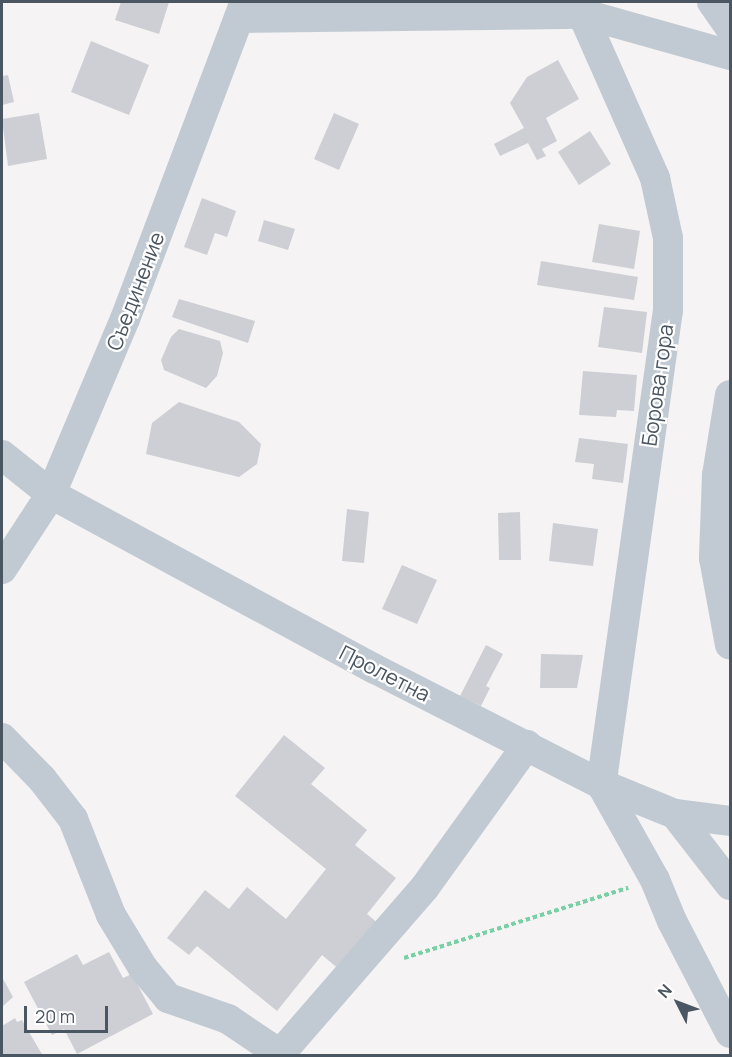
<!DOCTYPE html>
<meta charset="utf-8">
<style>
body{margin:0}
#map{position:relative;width:732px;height:1057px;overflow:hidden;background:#f5f3f3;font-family:Manrope,sans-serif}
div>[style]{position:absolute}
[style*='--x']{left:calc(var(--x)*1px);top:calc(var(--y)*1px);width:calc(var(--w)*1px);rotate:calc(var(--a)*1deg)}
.building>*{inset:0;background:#cdcfd5}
.path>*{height:4px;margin-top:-2px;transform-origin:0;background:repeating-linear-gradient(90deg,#7ad0a6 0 4.5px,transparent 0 7.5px)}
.minor>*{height:30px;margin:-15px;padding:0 15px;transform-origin:15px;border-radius:15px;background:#c1cad2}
span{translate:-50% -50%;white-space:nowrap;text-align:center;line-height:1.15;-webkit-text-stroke:4.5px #fff;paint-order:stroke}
.street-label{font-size:21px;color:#4a5661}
.frame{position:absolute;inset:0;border:3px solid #4a5661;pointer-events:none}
.north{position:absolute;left:648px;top:973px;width:60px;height:60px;-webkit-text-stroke:4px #fff;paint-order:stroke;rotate:312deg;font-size:16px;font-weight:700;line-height:24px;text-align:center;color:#4a5661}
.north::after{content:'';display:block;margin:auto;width:21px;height:27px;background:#4a5661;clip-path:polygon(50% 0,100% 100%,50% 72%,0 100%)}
.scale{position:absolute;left:24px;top:1006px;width:84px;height:27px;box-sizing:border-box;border:3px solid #4a5661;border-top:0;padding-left:8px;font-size:18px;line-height:21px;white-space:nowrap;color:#4a5661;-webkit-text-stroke:4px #fff;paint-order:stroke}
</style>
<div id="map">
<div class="building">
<i style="clip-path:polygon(121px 2px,169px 2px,159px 34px,115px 20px)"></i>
<i style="clip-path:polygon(91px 41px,149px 65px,129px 115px,71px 92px)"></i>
<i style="clip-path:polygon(558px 60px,579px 99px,546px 118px,557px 141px,542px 149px,546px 156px,537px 160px,528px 143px,500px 156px,494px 144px,524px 128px,510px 103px,527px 77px)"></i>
<i style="clip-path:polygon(8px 75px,14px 102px,2px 105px,2px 76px)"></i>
<i style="clip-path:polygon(39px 113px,47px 159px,8px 166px,2px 119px)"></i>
<i style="clip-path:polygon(334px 113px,359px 124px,339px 170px,314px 159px)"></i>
<i style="clip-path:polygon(590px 131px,611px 164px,579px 185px,558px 152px)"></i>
<i style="clip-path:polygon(202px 198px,236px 211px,227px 237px,215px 233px,207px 255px,184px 247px)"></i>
<i style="clip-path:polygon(264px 220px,295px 229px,288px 250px,258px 241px)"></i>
<i style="clip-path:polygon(599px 224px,640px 231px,634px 269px,592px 262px)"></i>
<i style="clip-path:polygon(541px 261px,638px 277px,634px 300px,537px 285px)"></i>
<i style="clip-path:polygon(179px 299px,255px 321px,248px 343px,172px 317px)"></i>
<i style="clip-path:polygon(604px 307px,647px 312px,642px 353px,598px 347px)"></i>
<i style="clip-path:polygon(179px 329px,220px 341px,223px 353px,217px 376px,206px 388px,164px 370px,161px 360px,171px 337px)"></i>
<i style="clip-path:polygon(583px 371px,637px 375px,634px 411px,617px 410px,616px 417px,579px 415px)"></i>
<i style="clip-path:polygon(179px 402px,239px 422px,261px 444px,257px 464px,239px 477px,146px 454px,152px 423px)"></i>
<i style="clip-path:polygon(579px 438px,628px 444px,623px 483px,592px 479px,594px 464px,575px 462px)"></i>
<i style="clip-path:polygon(347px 509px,369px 512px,364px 563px,342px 561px)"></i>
<i style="clip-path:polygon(520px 512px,521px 560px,499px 560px,498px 513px)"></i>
<i style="clip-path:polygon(553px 523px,598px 529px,593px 566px,549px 561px)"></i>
<i style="clip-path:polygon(402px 565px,437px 580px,417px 624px,382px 609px)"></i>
<i style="clip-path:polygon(486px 645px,503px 654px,486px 686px,490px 688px,481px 706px,460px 696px)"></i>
<i style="clip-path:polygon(541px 654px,583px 655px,577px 688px,540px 688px)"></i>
<i style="clip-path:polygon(284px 735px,325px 768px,311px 784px,367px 830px,355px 845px,396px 878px,367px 914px,379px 924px,341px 971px,322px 955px,277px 1011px,197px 946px,189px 955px,167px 938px,205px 890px,229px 909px,247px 887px,286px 919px,326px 869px,235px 796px)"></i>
<i style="clip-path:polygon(109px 952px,123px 978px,132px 974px,153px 1014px,77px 1054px,64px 1029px,52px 1035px,24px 982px,77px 954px,83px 965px)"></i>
<i style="clip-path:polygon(2px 977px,13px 997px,2px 1007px)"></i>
<i style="clip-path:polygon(15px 1018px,17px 1022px,22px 1020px,43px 1056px,2px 1056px,2px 1026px)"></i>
</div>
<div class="path">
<i style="--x:404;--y:958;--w:235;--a:-17.4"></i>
</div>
<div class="minor">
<i style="--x:577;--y:2;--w:193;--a:66.1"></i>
<i style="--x:655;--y:178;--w:61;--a:77.8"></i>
<i style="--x:668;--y:238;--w:72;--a:90"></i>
<i style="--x:668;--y:310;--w:479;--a:98"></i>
<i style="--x:601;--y:784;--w:110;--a:60.6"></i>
<i style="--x:655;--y:880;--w:44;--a:67.5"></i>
<i style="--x:672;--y:921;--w:126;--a:62.6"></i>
<i style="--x:712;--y:2;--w:32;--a:55"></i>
<i style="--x:239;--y:18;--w:345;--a:-0.7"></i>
<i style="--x:584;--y:14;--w:152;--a:15.7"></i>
<i style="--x:730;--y:395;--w:81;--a:99.2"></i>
<i style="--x:717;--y:475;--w:83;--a:92.1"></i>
<i style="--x:714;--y:558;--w:88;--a:79.6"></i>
<i style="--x:2;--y:455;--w:63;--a:38.5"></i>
<i style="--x:51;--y:494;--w:368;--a:28.4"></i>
<i style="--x:375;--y:669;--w:254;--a:27"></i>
<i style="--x:601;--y:784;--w:80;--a:22.1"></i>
<i style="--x:675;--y:814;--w:55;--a:7.3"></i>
<i style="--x:2;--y:569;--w:90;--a:-56.8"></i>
<i style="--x:51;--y:494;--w:190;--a:-67.1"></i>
<i style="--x:125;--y:319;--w:339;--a:-69.3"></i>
<i style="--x:2;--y:738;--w:57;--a:45.7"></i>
<i style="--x:42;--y:779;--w:51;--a:52.2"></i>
<i style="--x:73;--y:819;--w:103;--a:68.4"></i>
<i style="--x:111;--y:915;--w:62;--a:58.9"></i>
<i style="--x:143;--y:968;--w:39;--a:50"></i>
<i style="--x:168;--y:998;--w:64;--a:19.3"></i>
<i style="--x:228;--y:1019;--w:63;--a:33.9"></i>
<i style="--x:280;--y:1054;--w:221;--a:-49"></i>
<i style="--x:425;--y:887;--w:175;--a:-54.3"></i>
<i style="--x:675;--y:814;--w:90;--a:52.2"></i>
</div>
<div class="street-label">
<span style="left:135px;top:291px;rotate:-69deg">Съединение</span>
<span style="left:657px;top:385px;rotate:-82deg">Борова гора</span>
<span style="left:385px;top:673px;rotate:27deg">Пролетна</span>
</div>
<div class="frame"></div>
<div class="north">N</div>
<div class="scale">20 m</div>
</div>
